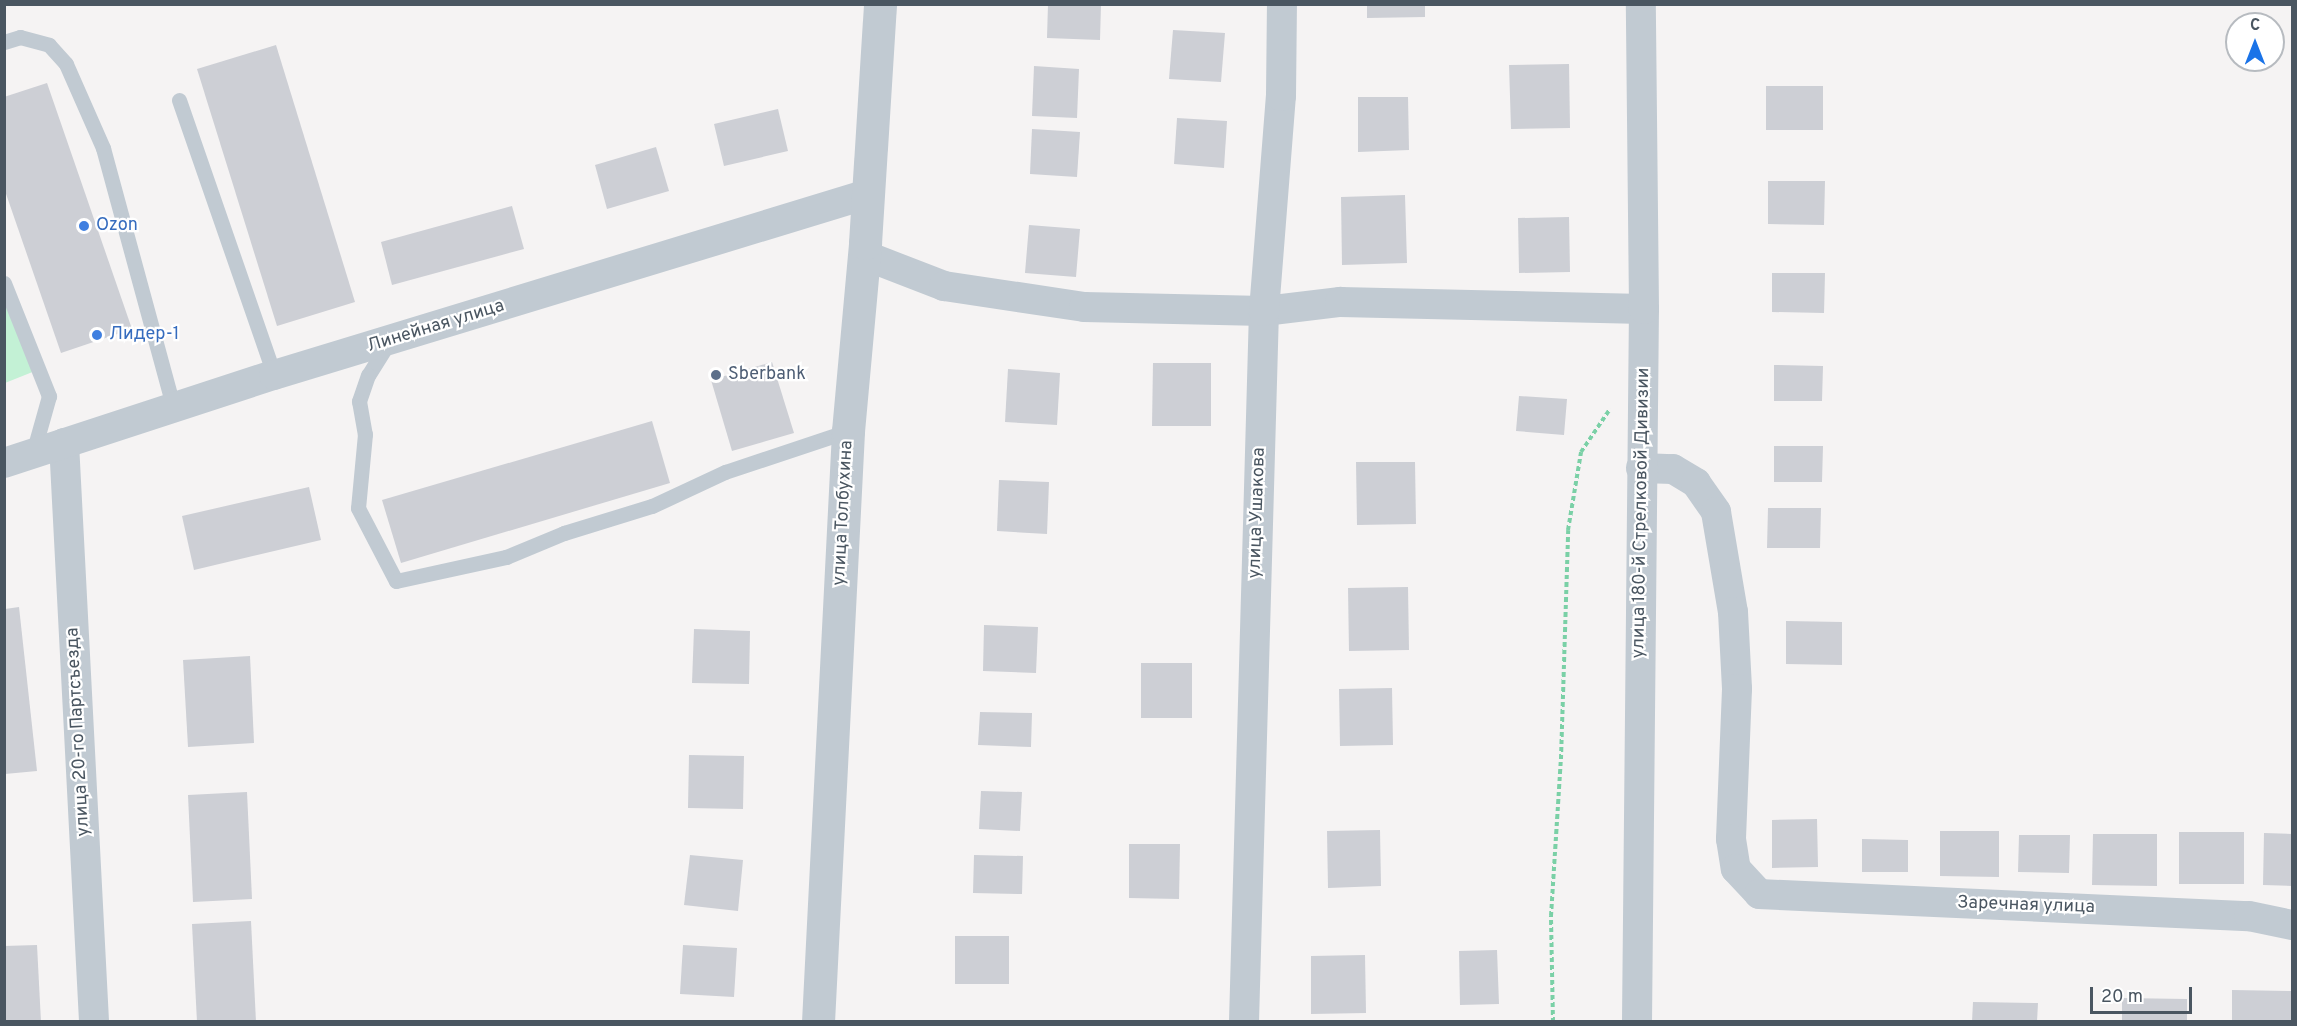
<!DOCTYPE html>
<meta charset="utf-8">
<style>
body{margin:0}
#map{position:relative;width:2297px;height:1026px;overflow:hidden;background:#f5f3f3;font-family:Overpass,sans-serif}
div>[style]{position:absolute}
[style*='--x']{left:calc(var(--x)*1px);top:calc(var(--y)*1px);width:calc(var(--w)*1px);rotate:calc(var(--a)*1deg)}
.green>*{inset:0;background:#c3f1d5}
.building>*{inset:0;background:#cdcfd5}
.path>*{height:4px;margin-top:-2px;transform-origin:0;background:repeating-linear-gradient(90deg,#7ad0a6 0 4.5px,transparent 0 7.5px)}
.service>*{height:15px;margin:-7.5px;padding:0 7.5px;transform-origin:7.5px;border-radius:7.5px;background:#c1cad2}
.minor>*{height:30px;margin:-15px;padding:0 15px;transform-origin:15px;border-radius:15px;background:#c1cad2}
.tertiary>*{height:33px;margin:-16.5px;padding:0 16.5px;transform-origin:16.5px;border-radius:16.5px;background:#c1cad2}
.dots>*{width:16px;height:16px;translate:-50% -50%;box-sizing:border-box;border:3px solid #fff;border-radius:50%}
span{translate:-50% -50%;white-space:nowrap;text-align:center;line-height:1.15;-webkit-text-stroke:4.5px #fff;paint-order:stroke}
.shop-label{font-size:18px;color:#366cbe}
.left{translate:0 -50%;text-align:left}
.street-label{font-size:18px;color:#4a5661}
.service-label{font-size:18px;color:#4e5e75}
.frame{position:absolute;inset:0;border:6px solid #4a5661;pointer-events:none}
.north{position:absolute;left:2225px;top:12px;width:60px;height:60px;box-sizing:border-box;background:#fff;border:2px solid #b7bbc0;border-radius:50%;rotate:0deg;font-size:16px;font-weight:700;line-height:24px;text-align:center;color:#4a5661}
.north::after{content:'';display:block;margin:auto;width:21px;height:27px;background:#1a73e8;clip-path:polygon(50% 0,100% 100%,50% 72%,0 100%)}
.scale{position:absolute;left:2090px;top:987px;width:102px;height:27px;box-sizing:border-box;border:3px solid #4a5661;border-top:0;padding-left:8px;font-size:18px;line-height:21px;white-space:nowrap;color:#4a5661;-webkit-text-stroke:4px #fff;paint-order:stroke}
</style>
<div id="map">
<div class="green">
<i style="clip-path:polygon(4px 297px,35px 371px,5px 383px,4px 383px)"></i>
</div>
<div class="building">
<i style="clip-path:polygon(1048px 4px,1101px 4px,1100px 40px,1047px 38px)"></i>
<i style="clip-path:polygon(1367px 4px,1425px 4px,1425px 17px,1367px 18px)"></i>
<i style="clip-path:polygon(1173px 30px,1225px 33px,1221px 82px,1169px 79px)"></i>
<i style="clip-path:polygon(276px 45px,355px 302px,277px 326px,197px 69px)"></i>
<i style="clip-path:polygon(1569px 64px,1570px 128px,1511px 129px,1509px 65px)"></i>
<i style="clip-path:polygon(1034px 66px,1079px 69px,1077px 118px,1032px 116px)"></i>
<i style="clip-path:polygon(47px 83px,132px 329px,61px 353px,4px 188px,4px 97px)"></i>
<i style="clip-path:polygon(1766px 86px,1823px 86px,1823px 130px,1766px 130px)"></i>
<i style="clip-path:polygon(1358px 97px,1408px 97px,1409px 150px,1358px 152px)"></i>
<i style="clip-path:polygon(778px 109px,788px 151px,724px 166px,714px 124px)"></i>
<i style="clip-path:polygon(1177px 118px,1227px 121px,1224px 168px,1174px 164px)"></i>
<i style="clip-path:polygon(1032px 129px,1080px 132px,1077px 177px,1030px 174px)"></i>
<i style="clip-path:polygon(656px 147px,669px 191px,607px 209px,595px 165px)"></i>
<i style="clip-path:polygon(1768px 181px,1825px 181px,1824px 225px,1768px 224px)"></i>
<i style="clip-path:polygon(1405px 195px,1407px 263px,1342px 265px,1341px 197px)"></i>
<i style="clip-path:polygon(512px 206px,524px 249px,392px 285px,381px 242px)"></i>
<i style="clip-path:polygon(1569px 217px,1570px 272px,1519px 273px,1518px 218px)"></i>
<i style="clip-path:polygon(1029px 225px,1080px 229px,1076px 277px,1025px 273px)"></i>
<i style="clip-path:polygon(1772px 273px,1825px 273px,1824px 313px,1772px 312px)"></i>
<i style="clip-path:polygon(772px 362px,794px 433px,732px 451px,711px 380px)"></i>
<i style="clip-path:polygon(1153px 363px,1211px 363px,1211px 426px,1152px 426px)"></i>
<i style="clip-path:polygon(1774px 365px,1823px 366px,1822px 401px,1774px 401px)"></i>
<i style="clip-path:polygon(1008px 369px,1060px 373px,1057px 425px,1005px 422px)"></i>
<i style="clip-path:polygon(1519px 396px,1567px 399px,1564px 435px,1516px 431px)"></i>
<i style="clip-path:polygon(652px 421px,670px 483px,401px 563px,382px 500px)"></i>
<i style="clip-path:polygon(1774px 446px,1823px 446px,1822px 482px,1774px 482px)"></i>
<i style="clip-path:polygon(1356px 462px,1415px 462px,1416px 524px,1357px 525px)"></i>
<i style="clip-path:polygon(999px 480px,1049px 482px,1047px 534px,997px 531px)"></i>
<i style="clip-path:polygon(309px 487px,321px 540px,194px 570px,182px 516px)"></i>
<i style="clip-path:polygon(1768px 508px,1821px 508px,1820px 548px,1767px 548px)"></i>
<i style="clip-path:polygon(1408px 587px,1409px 650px,1349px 651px,1348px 588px)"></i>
<i style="clip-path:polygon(19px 607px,37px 771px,5px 774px,5px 609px)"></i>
<i style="clip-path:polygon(1786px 621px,1842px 622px,1842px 665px,1786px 664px)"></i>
<i style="clip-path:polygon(984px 625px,1038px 627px,1036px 673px,983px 671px)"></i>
<i style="clip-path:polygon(694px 629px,750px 631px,749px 684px,692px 683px)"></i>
<i style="clip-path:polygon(250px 656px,254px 743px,188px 747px,183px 660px)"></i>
<i style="clip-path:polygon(1141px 663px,1192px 663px,1192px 718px,1141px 718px)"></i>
<i style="clip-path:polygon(1392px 688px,1393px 745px,1340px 746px,1339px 689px)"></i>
<i style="clip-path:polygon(980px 712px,1032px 713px,1031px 747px,978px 745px)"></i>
<i style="clip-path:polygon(689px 755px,744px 756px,743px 809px,688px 808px)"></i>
<i style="clip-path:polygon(981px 791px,1022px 792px,1020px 831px,979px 829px)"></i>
<i style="clip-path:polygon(247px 792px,252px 899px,193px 902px,188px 795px)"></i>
<i style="clip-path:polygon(1817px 819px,1818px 867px,1772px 868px,1772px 820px)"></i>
<i style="clip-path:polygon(1380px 830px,1381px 886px,1328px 888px,1327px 831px)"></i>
<i style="clip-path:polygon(1940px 831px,1999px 831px,1999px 877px,1940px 876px)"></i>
<i style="clip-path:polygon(2179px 832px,2244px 832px,2244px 884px,2179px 884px)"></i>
<i style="clip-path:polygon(2264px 833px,2292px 834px,2292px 886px,2263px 885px)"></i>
<i style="clip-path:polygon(2093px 834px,2157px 834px,2157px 886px,2092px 885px)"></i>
<i style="clip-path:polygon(2019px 835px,2070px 835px,2069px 873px,2018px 872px)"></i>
<i style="clip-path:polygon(1862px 839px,1908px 840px,1908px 872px,1862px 872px)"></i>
<i style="clip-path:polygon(1129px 844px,1180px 844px,1179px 899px,1129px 898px)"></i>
<i style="clip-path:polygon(690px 855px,743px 860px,738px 911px,684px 905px)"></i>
<i style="clip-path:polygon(974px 855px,1023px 856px,1022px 894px,973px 893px)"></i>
<i style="clip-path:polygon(251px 921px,256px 1022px,197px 1022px,192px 924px)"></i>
<i style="clip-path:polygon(955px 936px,1009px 936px,1009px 984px,955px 984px)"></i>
<i style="clip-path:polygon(37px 945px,41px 1022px,4px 1022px,4px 946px)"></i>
<i style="clip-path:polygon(683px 945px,737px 948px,734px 997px,680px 994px)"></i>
<i style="clip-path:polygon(1497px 950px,1499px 1004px,1460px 1005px,1459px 951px)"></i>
<i style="clip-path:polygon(1365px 955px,1366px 1013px,1311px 1014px,1311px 956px)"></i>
<i style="clip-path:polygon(2232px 990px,2292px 991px,2292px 1022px,2232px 1022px)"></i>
<i style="clip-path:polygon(2122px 998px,2187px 999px,2187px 1022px,2122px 1022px)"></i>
<i style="clip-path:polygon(1973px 1002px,2038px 1003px,2037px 1022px,1972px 1022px)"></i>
</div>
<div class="path">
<i style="--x:1553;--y:1022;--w:106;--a:-91.1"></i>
<i style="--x:1551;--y:916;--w:157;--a:-86.4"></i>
<i style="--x:1561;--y:759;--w:229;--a:-88.2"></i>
<i style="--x:1568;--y:530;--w:79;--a:-80.5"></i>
<i style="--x:1581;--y:452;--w:52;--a:-56"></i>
</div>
<div class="service">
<i style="--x:4;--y:42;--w:17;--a:-17"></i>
<i style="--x:20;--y:37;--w:30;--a:15"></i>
<i style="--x:49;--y:45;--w:25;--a:48"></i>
<i style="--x:66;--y:64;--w:92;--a:66.2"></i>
<i style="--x:103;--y:148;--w:271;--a:74.8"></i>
<i style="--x:179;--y:100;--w:291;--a:70.9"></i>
<i style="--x:4;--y:283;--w:122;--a:68.3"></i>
<i style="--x:49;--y:396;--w:59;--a:105.7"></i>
<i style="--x:389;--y:342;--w:39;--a:122"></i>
<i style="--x:368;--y:375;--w:28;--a:109"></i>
<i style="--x:359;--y:401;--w:34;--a:80"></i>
<i style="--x:365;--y:434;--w:74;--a:95.4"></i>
<i style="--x:358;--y:508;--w:82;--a:62.5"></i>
<i style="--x:396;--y:581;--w:113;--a:-12.3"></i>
<i style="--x:506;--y:557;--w:63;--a:-22.5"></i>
<i style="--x:564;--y:533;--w:92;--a:-17.1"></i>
<i style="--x:652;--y:506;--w:81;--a:-25"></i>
<i style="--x:725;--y:472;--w:130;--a:-18.4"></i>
</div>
<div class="minor">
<i style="--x:864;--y:255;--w:86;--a:21.2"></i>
<i style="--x:944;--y:286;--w:142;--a:8.5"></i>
<i style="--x:1084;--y:307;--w:180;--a:1.3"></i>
<i style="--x:1264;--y:311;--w:77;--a:-6.8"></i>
<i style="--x:1340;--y:302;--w:304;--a:1.3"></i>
<i style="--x:64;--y:443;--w:580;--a:87.03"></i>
<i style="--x:4;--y:463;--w:284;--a:-18.1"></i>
<i style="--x:274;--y:375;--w:621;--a:-16.95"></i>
<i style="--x:1641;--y:468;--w:32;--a:2"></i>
<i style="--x:1673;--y:469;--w:27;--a:31"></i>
<i style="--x:1696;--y:483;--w:35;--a:55"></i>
<i style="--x:1716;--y:512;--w:101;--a:80.4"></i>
<i style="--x:1733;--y:612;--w:77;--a:87"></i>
<i style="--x:1737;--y:689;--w:150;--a:92.3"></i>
<i style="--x:1731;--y:839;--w:30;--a:81"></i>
<i style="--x:1736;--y:869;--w:34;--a:47"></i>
<i style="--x:1759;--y:894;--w:490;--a:2.6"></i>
<i style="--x:2249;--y:916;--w:44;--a:11.8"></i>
<i style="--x:1244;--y:1022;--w:711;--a:-88.39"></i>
<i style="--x:1264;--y:311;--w:216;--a:-85.5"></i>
<i style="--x:1281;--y:96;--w:92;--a:-89.4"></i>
<i style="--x:1637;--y:1022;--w:713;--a:-89.44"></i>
<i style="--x:1644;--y:309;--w:305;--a:-90.6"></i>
</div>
<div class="tertiary">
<i style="--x:818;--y:1022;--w:592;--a:-87.09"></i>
<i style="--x:848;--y:431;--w:189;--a:-84.8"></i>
<i style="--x:865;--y:243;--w:239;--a:-86.4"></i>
</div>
<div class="dots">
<i style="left:84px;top:226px;background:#3f7fe0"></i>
<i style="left:97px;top:335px;background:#3f7fe0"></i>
<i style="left:716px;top:375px;background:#5c6f8a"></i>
</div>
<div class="shop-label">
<span class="left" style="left:96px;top:226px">Ozon</span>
<span class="left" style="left:109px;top:335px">Лидер-1</span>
</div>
<div class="street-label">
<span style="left:436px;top:327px;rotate:-17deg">Линейная улица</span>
<span style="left:844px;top:513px;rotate:-87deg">улица Толбухина</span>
<span style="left:1258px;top:513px;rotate:-88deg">улица Ушакова</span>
<span style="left:1642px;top:513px;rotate:-89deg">улица 180-й Стрелковой Дивизии</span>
<span style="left:79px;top:732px;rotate:-93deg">улица 20-го Партсъезда</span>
<span style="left:2026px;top:906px;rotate:2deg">Заречная улица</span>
</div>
<div class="service-label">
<span class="left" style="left:728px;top:375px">Sberbank</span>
</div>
<div class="frame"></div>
<div class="north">С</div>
<div class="scale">20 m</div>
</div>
